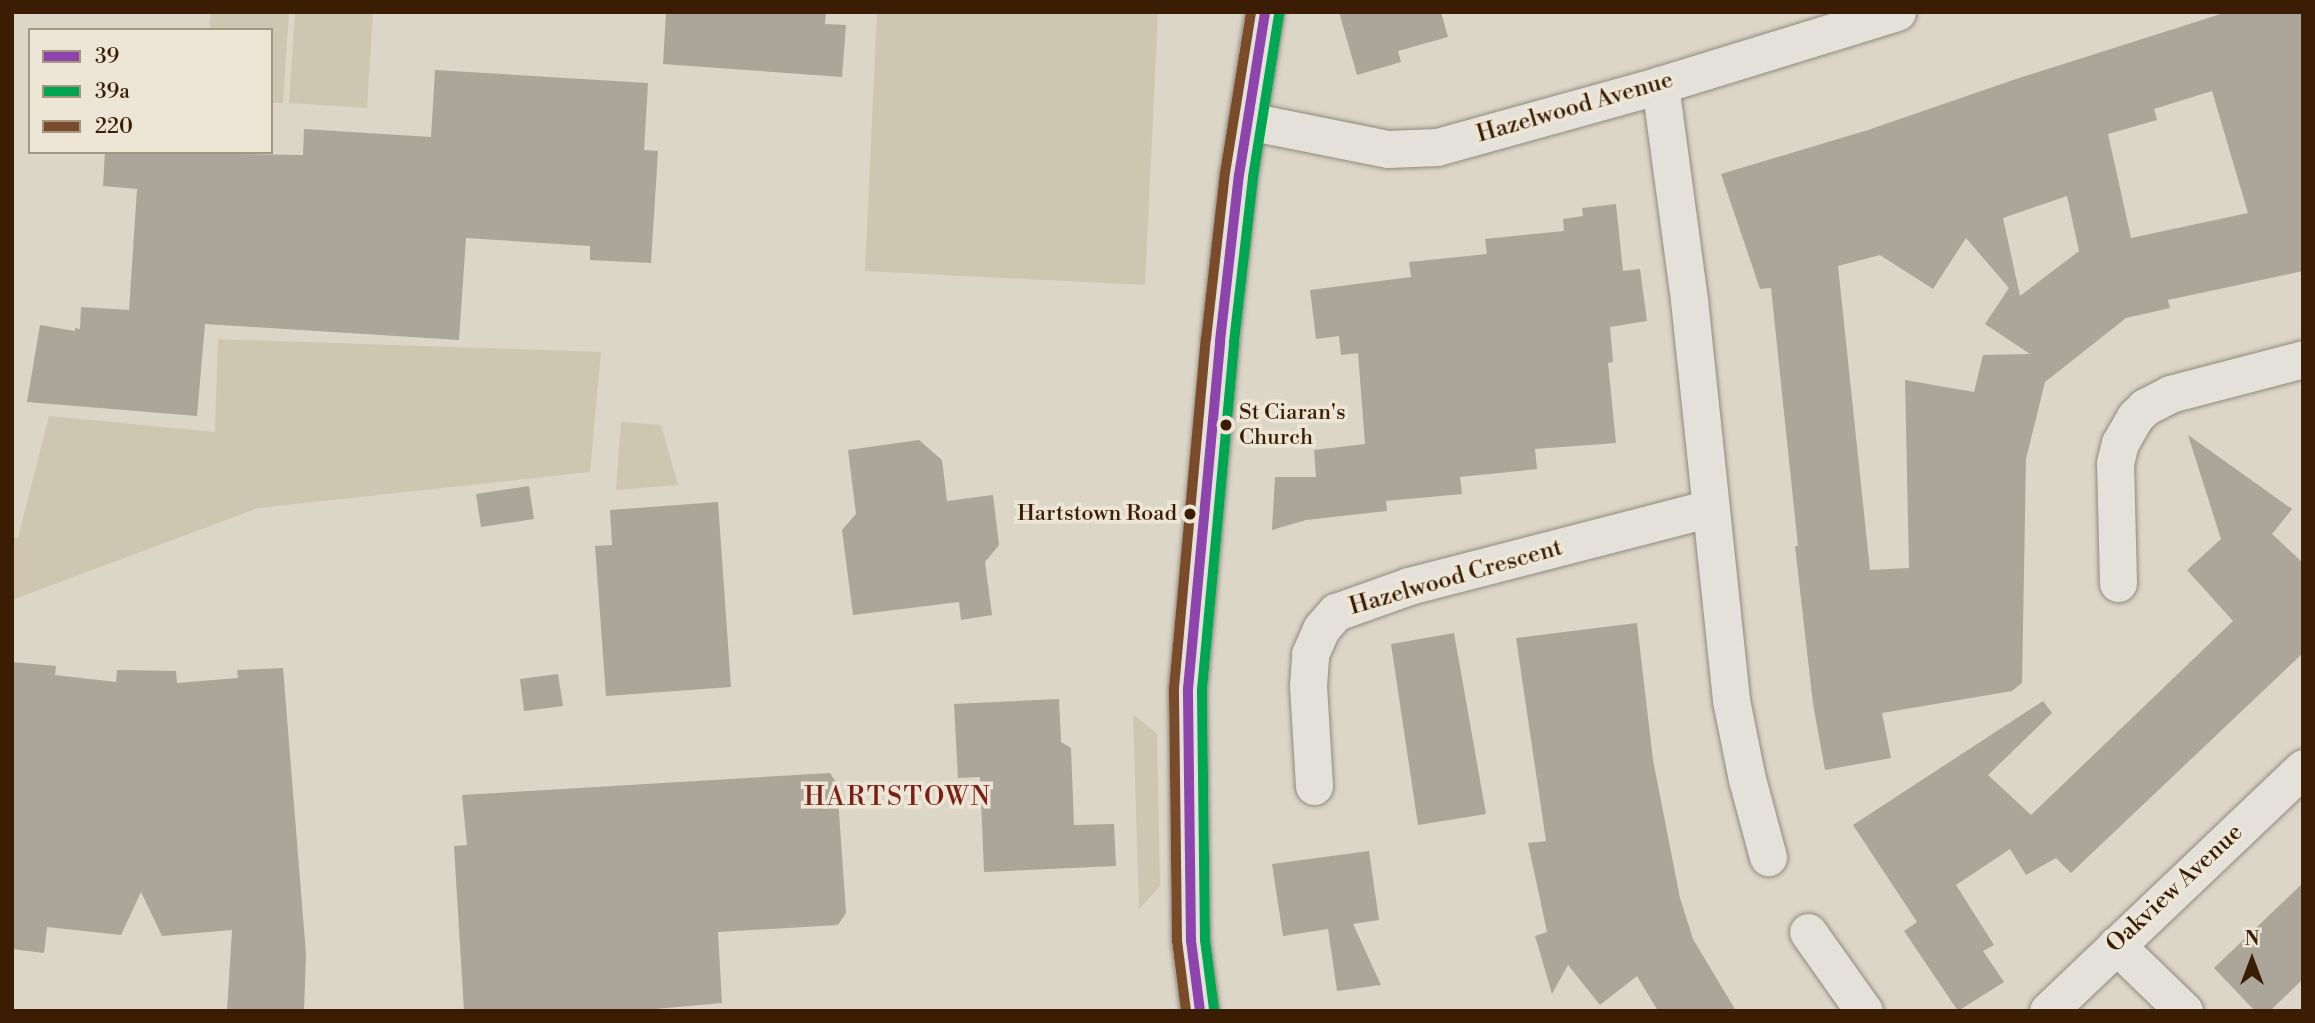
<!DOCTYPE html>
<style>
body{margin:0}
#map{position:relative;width:2315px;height:1023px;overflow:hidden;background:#dbd6c8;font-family:"Libre Bodoni",serif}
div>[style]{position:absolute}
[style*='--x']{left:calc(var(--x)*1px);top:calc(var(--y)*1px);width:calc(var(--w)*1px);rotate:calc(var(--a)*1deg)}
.green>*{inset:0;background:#cfc6b2}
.building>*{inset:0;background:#aba59a}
.roads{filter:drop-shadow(0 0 2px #918a7e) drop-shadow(0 0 2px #918a7e)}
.minor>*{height:37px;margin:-18.5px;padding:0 18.5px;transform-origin:18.5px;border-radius:18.5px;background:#e4e1da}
.tertiary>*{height:38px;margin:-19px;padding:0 19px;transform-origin:19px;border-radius:19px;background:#e4e1da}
.bus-1>*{height:10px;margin:-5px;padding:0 5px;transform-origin:5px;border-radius:5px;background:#8e44ad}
.bus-2>*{height:10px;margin:-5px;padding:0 5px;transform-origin:5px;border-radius:5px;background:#00a651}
.bus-3>*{height:10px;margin:-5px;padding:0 5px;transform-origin:5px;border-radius:5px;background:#7a4b2a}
.dots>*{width:19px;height:19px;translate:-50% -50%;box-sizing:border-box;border:4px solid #ede6d6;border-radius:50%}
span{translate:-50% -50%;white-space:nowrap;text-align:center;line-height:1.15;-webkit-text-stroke:7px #ede6d6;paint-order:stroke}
.bus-label{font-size:22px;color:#3a1d03}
.left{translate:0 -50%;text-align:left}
.right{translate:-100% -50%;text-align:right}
.street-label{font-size:24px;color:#3a1d03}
.neighbourhood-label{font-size:26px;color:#7a1f14;letter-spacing:2px}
.frame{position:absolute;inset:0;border:14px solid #3a1d03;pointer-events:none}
.legend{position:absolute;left:28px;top:28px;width:245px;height:126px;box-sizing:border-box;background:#ede6d6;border:2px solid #a59682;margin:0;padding:9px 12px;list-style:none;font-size:21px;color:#3a1d03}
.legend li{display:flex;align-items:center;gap:14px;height:35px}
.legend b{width:35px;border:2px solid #a59682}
.north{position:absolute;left:2217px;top:925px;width:70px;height:70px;-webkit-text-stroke:5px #ede6d6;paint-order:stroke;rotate:0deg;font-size:19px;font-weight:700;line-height:28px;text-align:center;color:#3a1d03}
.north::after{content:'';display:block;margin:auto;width:24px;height:32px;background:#3a1d03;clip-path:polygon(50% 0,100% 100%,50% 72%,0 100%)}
</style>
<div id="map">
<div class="green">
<i style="clip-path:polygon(211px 12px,289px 12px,283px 103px,271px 103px,271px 30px,209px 30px)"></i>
<i style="clip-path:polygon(295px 12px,373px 12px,367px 108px,289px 103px)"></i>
<i style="clip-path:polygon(877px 12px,1158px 12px,1145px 285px,865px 271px)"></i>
<i style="clip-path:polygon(218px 339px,601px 352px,590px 472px,258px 508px,12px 600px,12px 537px,18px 538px,49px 416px,215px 432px)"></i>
<i style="clip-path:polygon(621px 422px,661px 425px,678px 485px,616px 490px)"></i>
<i style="clip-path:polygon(1133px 714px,1157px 734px,1160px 886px,1139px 909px)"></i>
</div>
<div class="building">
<i style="clip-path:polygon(666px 12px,826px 12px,825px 24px,846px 25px,842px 77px,663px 64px)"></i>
<i style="clip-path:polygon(1339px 12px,1441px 12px,1448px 37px,1398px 51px,1401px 62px,1357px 75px)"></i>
<i style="clip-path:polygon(evenodd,2227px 12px,2303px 12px,2303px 271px,2168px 300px,2170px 308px,2126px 318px,2045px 382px,2026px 459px,2022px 683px,2012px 691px,1882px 713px,1891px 758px,1825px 770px,1813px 704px,1795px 546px,1798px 546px,1771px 288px,1760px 289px,1721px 174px,1868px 130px,2016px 79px,2227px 12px,2212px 91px,2248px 213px,2131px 238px,2108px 134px,2157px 120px,2154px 109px,2212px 91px,2227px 12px,2067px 196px,2079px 251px,2020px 296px,2003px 218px,2067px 196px,2227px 12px,1966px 238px,2009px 288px,1985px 324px,2030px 354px,1983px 355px,1974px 392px,1905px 380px,1909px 568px,1870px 570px,1838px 266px,1880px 255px,1933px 289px,1966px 238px)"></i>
<i style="clip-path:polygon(435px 70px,648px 83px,644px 150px,658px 151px,651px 263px,590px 260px,590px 246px,466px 238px,459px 340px,205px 324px,197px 416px,27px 402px,40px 325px,75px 331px,75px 328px,80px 329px,81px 307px,129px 310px,137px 189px,103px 186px,105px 152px,303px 155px,304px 129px,431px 137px)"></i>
<i style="clip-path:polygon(1616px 204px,1623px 271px,1640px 269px,1647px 321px,1610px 327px,1613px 362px,1608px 363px,1616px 443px,1535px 449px,1537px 469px,1460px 477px,1462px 494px,1386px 501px,1387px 511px,1306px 520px,1272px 530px,1275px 477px,1316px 477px,1314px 450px,1365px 444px,1358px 353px,1341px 355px,1339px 336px,1316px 339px,1310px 290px,1411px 277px,1409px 262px,1487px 254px,1485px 239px,1564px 231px,1563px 219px,1583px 216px,1582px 208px)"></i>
<i style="clip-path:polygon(2188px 435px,2292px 509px,2272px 534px,2303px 563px,2303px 653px,2071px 873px,2056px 858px,2026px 875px,2010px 849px,1956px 885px,1994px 945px,1983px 951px,2004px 982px,1958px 1011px,1904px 931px,1917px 922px,1853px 825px,2043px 701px,2052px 713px,1988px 775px,2031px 815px,2233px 621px,2187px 570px,2221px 539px)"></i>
<i style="clip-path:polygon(919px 440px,942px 460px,947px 501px,993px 495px,999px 545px,985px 562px,992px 615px,961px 620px,959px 602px,853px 615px,842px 530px,856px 514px,848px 450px)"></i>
<i style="clip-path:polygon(529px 486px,534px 519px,481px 527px,476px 494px)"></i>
<i style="clip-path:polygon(718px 502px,731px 687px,606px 696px,595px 546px,612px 545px,610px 510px)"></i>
<i style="clip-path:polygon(1637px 623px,1653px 760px,1680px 898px,1693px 939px,1736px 1011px,1658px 1011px,1637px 976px,1600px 1005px,1568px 965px,1552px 994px,1535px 936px,1547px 932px,1528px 843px,1546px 841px,1516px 638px)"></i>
<i style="clip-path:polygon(1454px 633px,1486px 814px,1418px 825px,1391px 644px)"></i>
<i style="clip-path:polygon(12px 662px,56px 666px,55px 675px,116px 682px,117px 670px,176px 671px,177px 683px,238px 678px,237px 670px,283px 668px,306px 954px,304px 1011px,227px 1011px,232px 930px,162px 936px,141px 892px,121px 935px,47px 927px,44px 953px,12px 949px)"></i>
<i style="clip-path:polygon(558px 674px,563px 706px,524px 711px,520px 679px)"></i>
<i style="clip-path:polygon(1059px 699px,1061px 742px,1071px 748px,1074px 825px,1114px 824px,1116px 866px,984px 872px,980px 777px,958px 778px,954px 704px)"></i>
<i style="clip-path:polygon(830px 773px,837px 784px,846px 913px,838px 925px,718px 932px,722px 1003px,633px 1011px,464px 1011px,454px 846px,467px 845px,462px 795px)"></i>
<i style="clip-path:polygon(1369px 851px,1379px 920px,1353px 924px,1381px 985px,1337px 991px,1328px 929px,1283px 936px,1272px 864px)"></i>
<i style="clip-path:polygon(2303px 883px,2303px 979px,2270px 1011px,2255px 1011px,2214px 968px)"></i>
</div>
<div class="roads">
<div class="minor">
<i style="--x:1660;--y:85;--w:217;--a:82.3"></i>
<i style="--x:1689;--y:300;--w:402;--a:84"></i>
<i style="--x:1731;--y:700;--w:81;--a:78.6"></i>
<i style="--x:1747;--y:779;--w:81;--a:74.9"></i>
<i style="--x:1248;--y:121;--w:143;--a:11.3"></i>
<i style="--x:1388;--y:149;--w:49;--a:-2.3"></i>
<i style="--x:1437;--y:147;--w:231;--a:-15.5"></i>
<i style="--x:1660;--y:85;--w:248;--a:-17.1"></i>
<i style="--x:2118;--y:583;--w:120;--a:-91.4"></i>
<i style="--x:2115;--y:463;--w:21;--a:-76"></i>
<i style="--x:2120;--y:443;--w:30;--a:-60"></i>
<i style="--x:2135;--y:417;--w:14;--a:-45"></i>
<i style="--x:2145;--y:407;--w:28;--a:-27"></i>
<i style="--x:2170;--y:394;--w:138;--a:-14.7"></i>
<i style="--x:1314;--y:786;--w:100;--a:-93.4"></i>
<i style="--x:1308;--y:686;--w:32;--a:-86"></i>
<i style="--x:1310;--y:654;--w:27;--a:-66"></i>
<i style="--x:1321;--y:629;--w:23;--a:-49"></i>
<i style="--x:1336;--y:612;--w:77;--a:-19.6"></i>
<i style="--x:1409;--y:586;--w:311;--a:-14.5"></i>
<i style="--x:1808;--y:932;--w:97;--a:54.7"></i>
<i style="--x:2116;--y:945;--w:95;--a:44.1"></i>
<i style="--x:2048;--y:1011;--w:352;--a:-43.6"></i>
</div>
<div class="tertiary">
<i style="--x:1200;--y:1011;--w:71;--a:-97.3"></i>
<i style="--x:1191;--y:941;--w:252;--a:-90.7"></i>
<i style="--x:1188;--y:689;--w:349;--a:-84.7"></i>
<i style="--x:1220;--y:341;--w:167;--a:-83.5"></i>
<i style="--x:1239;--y:175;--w:165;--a:-80.9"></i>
</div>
</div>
<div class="bus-1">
<i style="--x:1200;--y:1011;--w:71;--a:-97.3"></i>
<i style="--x:1191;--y:941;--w:252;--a:-90.7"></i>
<i style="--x:1188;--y:689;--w:349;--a:-84.7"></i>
<i style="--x:1220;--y:341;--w:167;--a:-83.5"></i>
<i style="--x:1239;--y:175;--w:165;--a:-80.9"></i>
</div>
<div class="bus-2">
<i style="--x:1214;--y:1009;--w:70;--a:-97.4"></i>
<i style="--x:1205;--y:940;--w:250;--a:-90.7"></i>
<i style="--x:1202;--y:690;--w:349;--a:-84.7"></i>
<i style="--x:1234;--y:342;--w:166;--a:-83.4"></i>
<i style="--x:1253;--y:177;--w:165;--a:-80.9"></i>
</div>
<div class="bus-3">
<i style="--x:1186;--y:1011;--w:71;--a:-97.3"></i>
<i style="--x:1177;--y:941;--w:253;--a:-90.7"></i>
<i style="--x:1174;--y:688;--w:350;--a:-84.8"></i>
<i style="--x:1206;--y:339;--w:167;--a:-83.5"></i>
<i style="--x:1225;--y:173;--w:163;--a:-80.8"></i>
</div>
<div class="dots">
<i style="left:1226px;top:425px;background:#3a1d03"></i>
<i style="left:1190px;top:514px;background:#3a1d03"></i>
</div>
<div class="bus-label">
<span class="left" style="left:1239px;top:425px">St Ciaran's<br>Church</span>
<span class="right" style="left:1177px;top:514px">Hartstown Road</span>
</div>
<div class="street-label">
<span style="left:1575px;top:108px;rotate:-16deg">Hazelwood Avenue</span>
<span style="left:1456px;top:578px;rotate:-16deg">Hazelwood Crescent</span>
<span style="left:2175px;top:889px;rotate:-43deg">Oakview Avenue</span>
</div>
<div class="neighbourhood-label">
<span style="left:898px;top:798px">HARTSTOWN</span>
</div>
<div class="frame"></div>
<ul class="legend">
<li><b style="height:9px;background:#8e44ad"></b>39</li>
<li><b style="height:9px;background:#00a651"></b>39a</li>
<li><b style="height:9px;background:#7a4b2a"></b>220</li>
</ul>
<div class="north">N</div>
</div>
